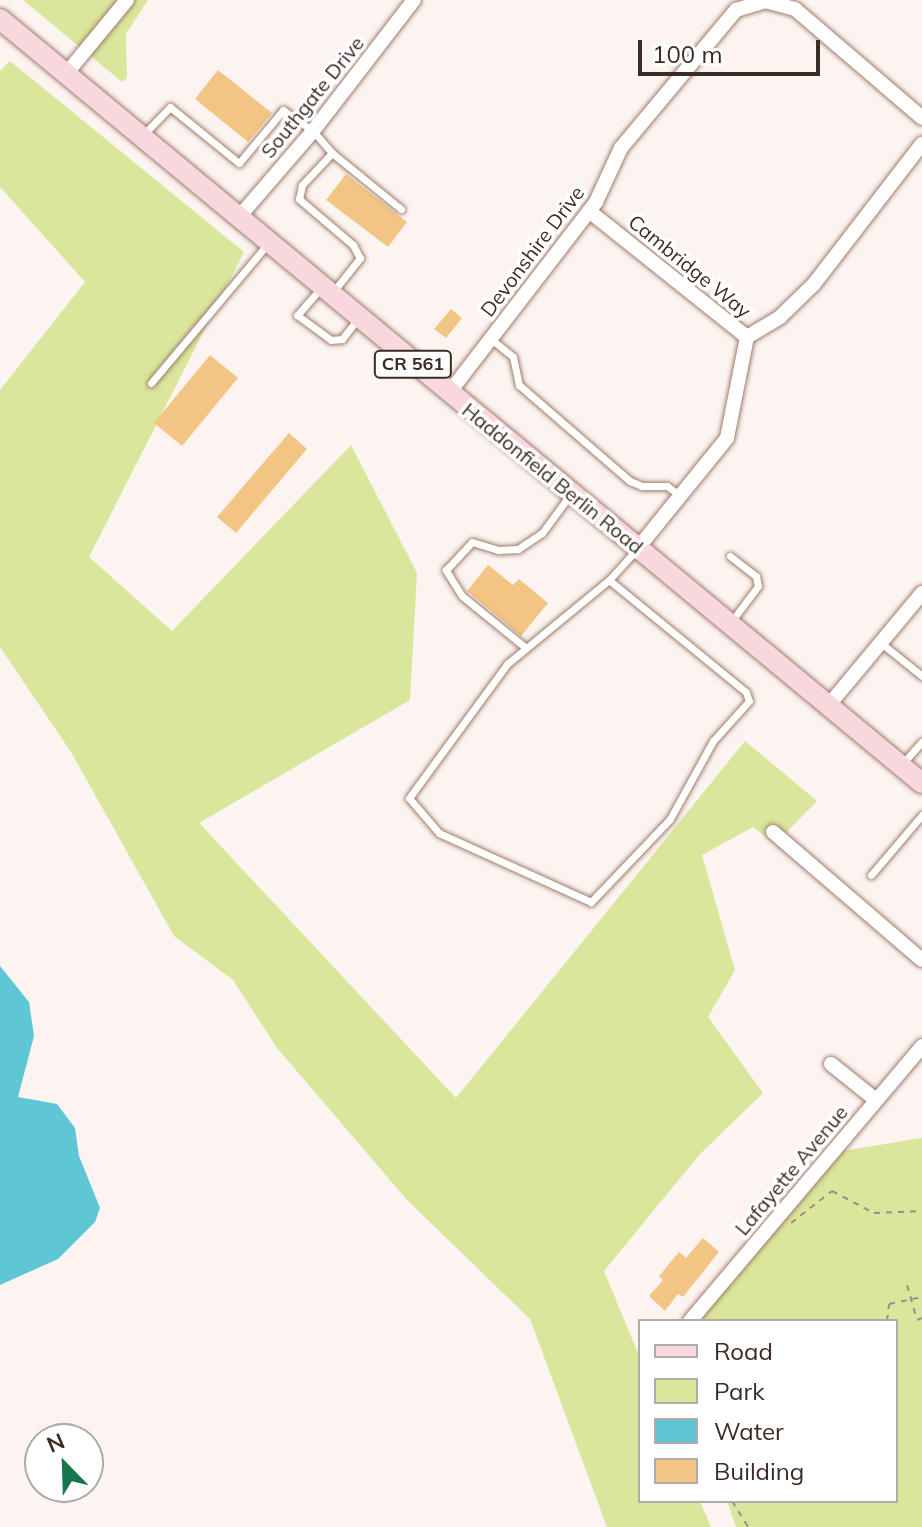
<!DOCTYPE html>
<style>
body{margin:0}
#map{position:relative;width:922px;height:1527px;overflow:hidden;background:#fcf4f0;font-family:Mulish,sans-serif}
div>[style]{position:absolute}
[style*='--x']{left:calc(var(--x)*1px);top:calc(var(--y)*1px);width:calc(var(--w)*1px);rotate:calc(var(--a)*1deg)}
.green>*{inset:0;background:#dae69b}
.water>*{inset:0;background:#5fc6d6}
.building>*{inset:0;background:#f3c584}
.path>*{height:2px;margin-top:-1px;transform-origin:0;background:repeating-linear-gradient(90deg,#9a8f89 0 6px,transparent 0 12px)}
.roads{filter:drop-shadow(0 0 2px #a07d6c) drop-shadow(0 0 2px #a07d6c)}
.service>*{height:7px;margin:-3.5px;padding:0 3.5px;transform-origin:3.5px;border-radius:3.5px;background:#fff}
.minor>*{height:14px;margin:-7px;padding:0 7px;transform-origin:7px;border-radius:7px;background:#fff}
.primary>*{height:20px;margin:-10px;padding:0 10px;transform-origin:10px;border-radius:10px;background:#f8d7df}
span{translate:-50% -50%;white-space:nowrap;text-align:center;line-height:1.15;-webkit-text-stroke:7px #fff;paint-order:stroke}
.shield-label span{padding:2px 6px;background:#fff;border:2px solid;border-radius:6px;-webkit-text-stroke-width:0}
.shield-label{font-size:18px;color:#3a2c25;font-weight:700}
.street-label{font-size:20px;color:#3a2c25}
.legend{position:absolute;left:638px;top:1319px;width:260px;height:184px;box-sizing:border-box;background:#fff;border:2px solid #b0aba8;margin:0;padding:10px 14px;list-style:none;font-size:24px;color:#3a2c25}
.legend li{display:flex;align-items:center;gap:16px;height:40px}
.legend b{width:40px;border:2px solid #b0aba8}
.north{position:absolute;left:24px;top:1423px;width:80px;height:80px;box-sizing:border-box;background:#fff;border:2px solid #b0aba8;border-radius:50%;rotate:337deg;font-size:22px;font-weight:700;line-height:32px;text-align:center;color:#3a2c25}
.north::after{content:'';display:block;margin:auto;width:28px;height:36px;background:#19764c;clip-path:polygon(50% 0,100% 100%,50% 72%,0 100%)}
.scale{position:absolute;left:638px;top:40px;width:182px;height:36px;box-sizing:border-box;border:4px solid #3a2c25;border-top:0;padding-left:10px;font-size:24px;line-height:28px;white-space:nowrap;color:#3a2c25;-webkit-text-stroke:6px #fff;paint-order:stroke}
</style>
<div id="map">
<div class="green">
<i style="clip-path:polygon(23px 0,148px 0,126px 34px,127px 78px,122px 82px)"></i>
<i style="clip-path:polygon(10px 61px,244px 252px,89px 557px,172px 631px,351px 445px,417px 573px,410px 700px,199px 823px,456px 1098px,745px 741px,817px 801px,775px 844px,753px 827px,702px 855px,735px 970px,708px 1017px,763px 1093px,699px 1155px,604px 1271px,640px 1358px,640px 1501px,700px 1501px,711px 1527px,607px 1527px,530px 1319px,407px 1200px,277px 1048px,233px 980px,174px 936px,71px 752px,0 647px,0 390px,85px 282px,0 187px,0 71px)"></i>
<i style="clip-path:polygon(922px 1138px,922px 1527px,736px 1527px,727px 1501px,896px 1501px,896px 1321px,693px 1321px,836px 1152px)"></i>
</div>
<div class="water">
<i style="clip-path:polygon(0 966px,29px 1002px,34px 1036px,18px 1097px,57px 1104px,75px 1128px,79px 1156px,100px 1208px,95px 1222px,58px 1259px,0 1285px)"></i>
</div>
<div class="building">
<i style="clip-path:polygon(218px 70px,272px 113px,248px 142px,195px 99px)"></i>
<i style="clip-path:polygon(346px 174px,407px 222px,388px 247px,326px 200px)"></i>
<i style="clip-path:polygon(451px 309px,462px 318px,446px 338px,434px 329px)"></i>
<i style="clip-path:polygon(210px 355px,238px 378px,182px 446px,154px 423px)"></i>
<i style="clip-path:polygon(289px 433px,307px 449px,236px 533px,217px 517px)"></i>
<i style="clip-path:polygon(488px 565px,513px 585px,519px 579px,548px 603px,521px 636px,467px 591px)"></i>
<i style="clip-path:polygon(703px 1238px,719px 1252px,683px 1297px,678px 1294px,665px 1311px,649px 1296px,663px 1280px,659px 1276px,679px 1252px,686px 1258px)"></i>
</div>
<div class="path">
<i style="--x:791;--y:1223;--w:52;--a:-38"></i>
<i style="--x:832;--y:1191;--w:47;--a:27.6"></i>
<i style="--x:874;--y:1213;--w:48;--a:-2.4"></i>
<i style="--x:907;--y:1285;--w:36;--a:74"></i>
<i style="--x:917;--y:1320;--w:5;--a:-22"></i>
<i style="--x:887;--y:1321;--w:17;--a:-83"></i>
<i style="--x:889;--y:1304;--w:34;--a:-12"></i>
<i style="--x:732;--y:1501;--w:31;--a:58"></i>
</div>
<div class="roads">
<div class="service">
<i style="--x:143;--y:135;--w:39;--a:-46"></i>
<i style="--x:170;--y:107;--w:89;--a:39.1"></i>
<i style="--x:239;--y:163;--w:69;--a:-50.3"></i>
<i style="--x:283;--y:110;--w:37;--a:35"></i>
<i style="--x:313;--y:131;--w:29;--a:49"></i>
<i style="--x:332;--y:153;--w:44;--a:133.2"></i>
<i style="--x:302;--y:185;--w:14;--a:102"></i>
<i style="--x:299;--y:199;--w:71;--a:40.4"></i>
<i style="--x:353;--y:245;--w:15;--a:62"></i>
<i style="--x:360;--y:258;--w:43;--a:128.5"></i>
<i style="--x:332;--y:153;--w:89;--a:39.1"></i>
<i style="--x:320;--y:289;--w:35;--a:131"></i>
<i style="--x:297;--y:315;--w:42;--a:36.3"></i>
<i style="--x:331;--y:340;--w:11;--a:-5"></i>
<i style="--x:342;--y:339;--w:24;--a:-52"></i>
<i style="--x:491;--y:339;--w:28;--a:39"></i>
<i style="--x:513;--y:357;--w:29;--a:78"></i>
<i style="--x:519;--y:385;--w:147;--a:40.9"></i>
<i style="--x:630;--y:481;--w:13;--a:23"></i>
<i style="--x:642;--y:486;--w:25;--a:0"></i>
<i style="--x:667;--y:486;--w:17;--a:36"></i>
<i style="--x:151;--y:383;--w:180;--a:-50"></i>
<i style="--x:730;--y:556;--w:33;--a:38"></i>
<i style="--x:756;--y:576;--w:10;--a:79"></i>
<i style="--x:758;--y:586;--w:45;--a:126.9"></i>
<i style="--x:609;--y:580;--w:177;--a:39.3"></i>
<i style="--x:746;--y:692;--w:9;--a:72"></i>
<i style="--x:749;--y:701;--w:54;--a:132"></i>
<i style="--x:713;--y:741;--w:89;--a:118.9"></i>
<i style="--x:670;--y:819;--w:115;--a:133.6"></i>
<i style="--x:591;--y:902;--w:167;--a:-155.6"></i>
<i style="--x:439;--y:833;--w:46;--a:-130.6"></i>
<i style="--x:409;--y:798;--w:166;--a:-53.8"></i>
<i style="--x:507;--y:664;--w:132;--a:-39.5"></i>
<i style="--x:609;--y:580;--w:42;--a:-47.9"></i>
<i style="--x:881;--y:643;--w:53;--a:38.8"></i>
<i style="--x:526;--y:648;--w:82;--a:-140.9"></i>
<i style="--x:462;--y:596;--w:31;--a:-122"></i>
<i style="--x:446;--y:570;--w:38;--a:-47"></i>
<i style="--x:472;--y:542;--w:28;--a:17"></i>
<i style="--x:499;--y:550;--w:19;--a:-3"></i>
<i style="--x:518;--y:549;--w:29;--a:-34"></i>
<i style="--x:542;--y:533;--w:47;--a:-53.6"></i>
<i style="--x:902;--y:764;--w:30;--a:-48"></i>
<i style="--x:871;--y:875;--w:79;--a:-49.6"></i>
</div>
<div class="minor">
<i style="--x:66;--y:74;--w:96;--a:-50.5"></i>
<i style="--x:589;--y:211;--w:202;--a:38.6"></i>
<i style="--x:239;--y:217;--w:113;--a:-49.3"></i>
<i style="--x:313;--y:131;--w:165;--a:-52.4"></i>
<i style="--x:747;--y:337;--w:39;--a:-31"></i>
<i style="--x:780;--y:317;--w:47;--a:-44.1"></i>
<i style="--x:814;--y:284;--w:177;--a:-52.4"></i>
<i style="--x:449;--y:393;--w:241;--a:-52.4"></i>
<i style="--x:596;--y:202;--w:60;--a:-65.2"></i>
<i style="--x:621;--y:148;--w:180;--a:-50.2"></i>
<i style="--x:736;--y:10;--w:30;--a:-17"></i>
<i style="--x:765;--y:1;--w:31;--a:15"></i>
<i style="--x:795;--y:9;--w:167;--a:40.6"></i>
<i style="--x:638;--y:548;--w:141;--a:-51"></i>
<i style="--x:727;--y:438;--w:103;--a:-78.8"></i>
<i style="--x:828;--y:706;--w:147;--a:-50.2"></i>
<i style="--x:773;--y:832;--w:196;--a:40.7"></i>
<i style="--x:831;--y:1064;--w:58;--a:38.7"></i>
<i style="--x:690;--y:1321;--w:360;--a:-49.8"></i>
</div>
<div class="primary">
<i style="--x:0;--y:19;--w:1197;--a:39.65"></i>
</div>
</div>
<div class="shield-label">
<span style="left:413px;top:364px">CR 561</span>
</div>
<div class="street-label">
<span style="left:312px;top:97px;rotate:-51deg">Southgate Drive</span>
<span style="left:532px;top:251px;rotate:-53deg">Devonshire Drive</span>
<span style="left:690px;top:266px;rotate:39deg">Cambridge Way</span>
<span style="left:553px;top:478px;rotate:39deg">Haddonfield Berlin Road</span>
<span style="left:791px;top:1170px;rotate:-50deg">Lafayette Avenue</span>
</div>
<ul class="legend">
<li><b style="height:10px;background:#f8d7df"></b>Road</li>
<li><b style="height:22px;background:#dae69b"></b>Park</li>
<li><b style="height:22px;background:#5fc6d6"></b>Water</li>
<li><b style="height:22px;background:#f3c584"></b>Building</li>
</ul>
<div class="north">N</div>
<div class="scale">100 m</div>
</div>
